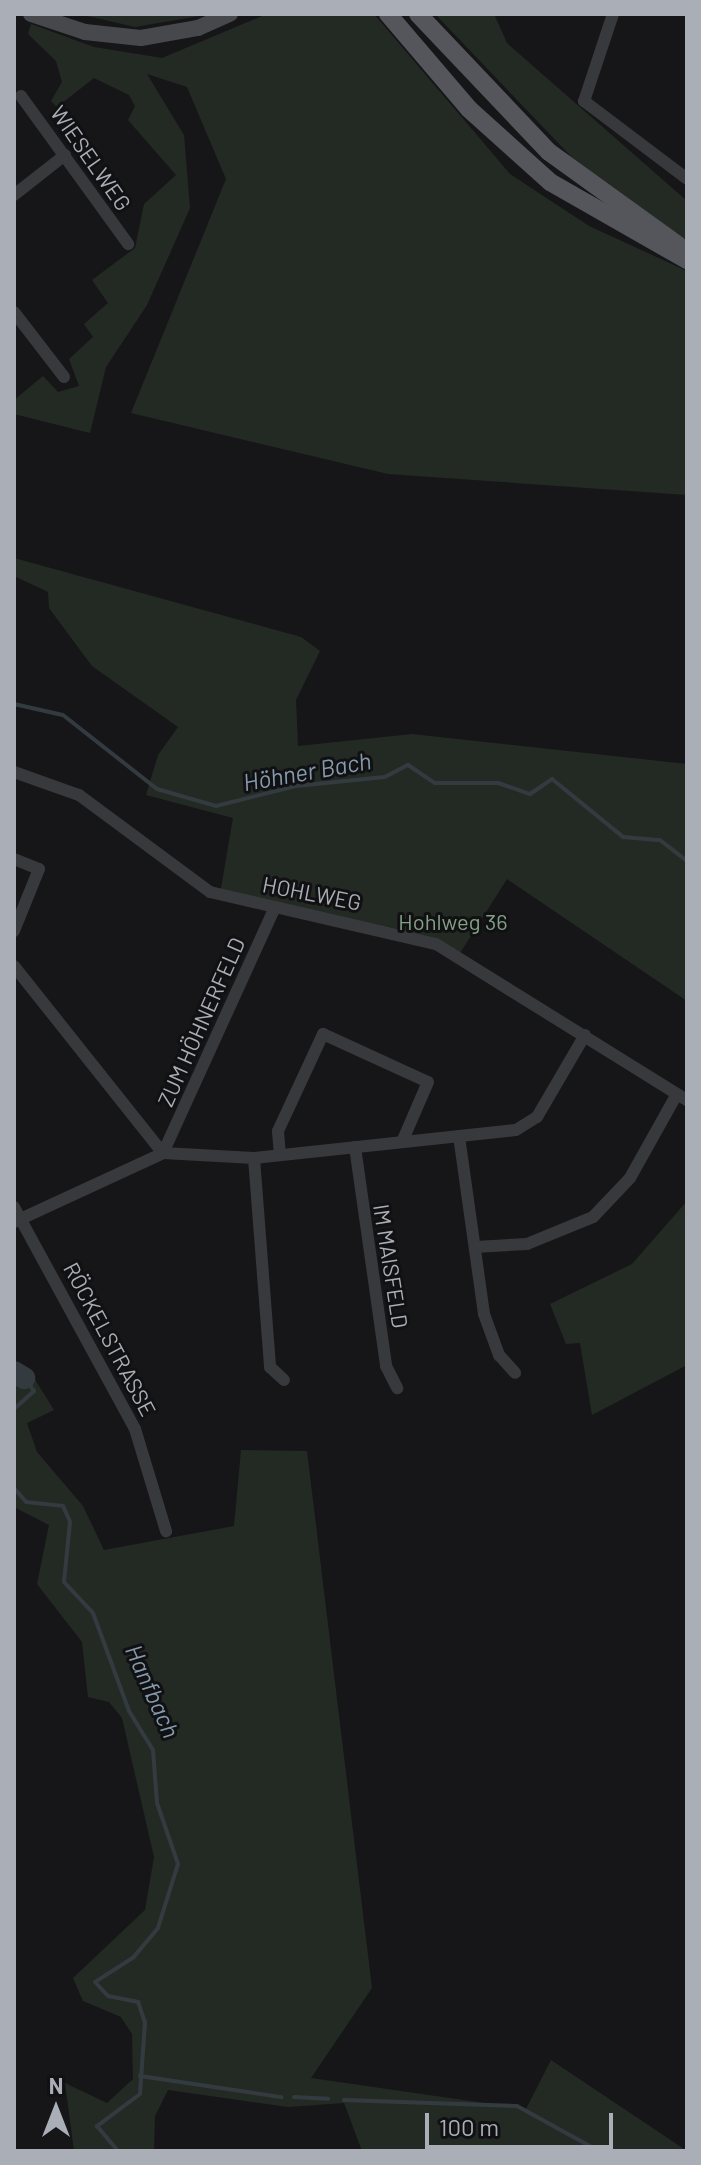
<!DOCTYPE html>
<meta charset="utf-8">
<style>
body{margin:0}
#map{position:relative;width:701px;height:2165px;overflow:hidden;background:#161618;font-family:Barlow,sans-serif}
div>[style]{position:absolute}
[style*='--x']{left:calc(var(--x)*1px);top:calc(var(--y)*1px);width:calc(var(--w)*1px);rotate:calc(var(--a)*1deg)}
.green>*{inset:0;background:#232a24}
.stream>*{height:4px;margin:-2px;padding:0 2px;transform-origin:2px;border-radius:2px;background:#333b41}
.river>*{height:22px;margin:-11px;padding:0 11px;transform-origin:11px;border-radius:11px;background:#333b41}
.street>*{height:12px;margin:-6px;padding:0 6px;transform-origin:6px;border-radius:6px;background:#38393c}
.secondary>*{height:16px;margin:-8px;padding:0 8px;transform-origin:8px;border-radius:8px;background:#46484c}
.primary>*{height:18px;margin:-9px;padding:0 9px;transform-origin:9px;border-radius:9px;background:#54565b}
span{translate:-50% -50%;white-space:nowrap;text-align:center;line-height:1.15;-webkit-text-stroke:6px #111113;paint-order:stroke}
.street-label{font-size:22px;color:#aaaeb6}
.park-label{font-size:22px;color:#839f85}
.water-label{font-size:24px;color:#859bad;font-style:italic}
.frame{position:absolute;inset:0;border:16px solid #aaaeb6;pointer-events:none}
.north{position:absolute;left:16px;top:2069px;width:80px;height:80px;-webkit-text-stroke:6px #111113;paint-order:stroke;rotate:0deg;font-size:22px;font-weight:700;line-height:32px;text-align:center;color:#aaaeb6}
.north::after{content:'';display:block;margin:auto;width:28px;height:36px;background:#aaaeb6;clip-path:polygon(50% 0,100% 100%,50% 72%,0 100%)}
.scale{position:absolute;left:425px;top:2113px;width:188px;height:36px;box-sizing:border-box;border:4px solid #aaaeb6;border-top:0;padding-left:10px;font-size:24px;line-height:28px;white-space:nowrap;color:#aaaeb6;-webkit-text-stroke:6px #111113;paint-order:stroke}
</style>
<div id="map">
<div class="green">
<i style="clip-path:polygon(79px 14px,211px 14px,135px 27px)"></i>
<i style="clip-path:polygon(267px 14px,374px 14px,510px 174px,589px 226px,687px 271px,687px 495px,388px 474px,131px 413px,226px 179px,187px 87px,147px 74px,184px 135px,190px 208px,147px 305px,106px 367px,90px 433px,14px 414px,14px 400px,43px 376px,58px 392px,79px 386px,69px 359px,93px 337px,84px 324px,108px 303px,92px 280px,135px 248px,144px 204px,176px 175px,128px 120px,135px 106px,129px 95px,94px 78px,57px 107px,51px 101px,62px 82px,56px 61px,28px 34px,31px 24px,94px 47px,162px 58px)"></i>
<i style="clip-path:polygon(435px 14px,494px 14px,507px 43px,687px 201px,687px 242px,586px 172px)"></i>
<i style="clip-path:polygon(14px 558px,301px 637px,320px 651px,296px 700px,298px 746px,412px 734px,687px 764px,687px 1001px,507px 879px,460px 953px,394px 928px,220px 894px,233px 818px,146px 795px,158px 755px,178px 727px,92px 666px,49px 608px,48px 592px,14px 576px)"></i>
<i style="clip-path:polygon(687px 1201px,687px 1365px,592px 1415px,580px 1343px,566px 1344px,550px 1304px,632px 1264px)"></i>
<i style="clip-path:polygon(14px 1364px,29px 1370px,54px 1410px,27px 1423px,37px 1452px,83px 1506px,104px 1550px,234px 1526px,241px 1450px,307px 1451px,372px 1988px,311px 2078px,526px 2109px,551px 2060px,687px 2151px,362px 2151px,344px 2103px,288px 2107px,168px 2090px,155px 2116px,154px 2151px,74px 2151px,65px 2083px,107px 2103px,133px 2079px,132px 2034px,121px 2017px,83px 2001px,73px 1978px,145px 1910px,154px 1857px,122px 1718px,109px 1702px,88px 1697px,82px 1642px,37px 1584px,49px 1525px,14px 1507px)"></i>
</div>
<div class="stream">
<i style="--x:14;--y:704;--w:50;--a:12.7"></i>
<i style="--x:63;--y:715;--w:120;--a:38.2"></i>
<i style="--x:157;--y:789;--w:61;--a:16.1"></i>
<i style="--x:216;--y:806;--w:82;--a:-14"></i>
<i style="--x:296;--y:786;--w:89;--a:-5.8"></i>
<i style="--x:385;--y:777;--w:26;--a:-28"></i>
<i style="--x:408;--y:765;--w:32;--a:34"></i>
<i style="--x:435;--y:783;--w:63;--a:0"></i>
<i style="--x:498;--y:783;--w:34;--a:19"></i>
<i style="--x:530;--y:794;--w:27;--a:-34"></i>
<i style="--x:552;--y:779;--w:92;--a:39.2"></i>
<i style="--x:623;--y:837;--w:37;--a:5"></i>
<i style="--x:660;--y:840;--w:34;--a:38"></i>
<i style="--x:14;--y:1409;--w:27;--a:-42"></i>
<i style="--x:34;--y:1391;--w:16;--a:-128"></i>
<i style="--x:14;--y:1488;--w:18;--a:49"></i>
<i style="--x:26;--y:1502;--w:37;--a:6"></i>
<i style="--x:63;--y:1506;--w:17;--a:66"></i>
<i style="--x:70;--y:1522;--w:60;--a:95.7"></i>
<i style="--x:64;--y:1582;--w:42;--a:46.9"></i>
<i style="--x:93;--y:1613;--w:104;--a:69.8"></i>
<i style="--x:129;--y:1711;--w:46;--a:58.4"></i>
<i style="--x:153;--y:1750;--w:53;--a:85.7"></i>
<i style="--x:157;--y:1803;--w:65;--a:71"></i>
<i style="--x:178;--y:1864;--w:67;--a:107.4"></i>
<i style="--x:158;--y:1928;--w:38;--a:130"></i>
<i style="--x:134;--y:1957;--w:46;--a:147.3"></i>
<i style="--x:95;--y:1982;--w:19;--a:47"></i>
<i style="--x:108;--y:1996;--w:31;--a:11"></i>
<i style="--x:138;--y:2002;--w:21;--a:71"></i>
<i style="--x:145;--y:2022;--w:72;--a:94"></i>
<i style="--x:140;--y:2094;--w:54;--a:143.3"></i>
<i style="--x:97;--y:2126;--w:33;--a:50"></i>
<i style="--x:140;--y:2076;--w:143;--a:8.5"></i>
<i style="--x:294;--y:2097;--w:34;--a:3"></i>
<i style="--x:344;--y:2100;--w:173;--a:2"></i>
<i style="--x:517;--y:2106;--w:94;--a:28.8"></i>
</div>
<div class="river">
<i style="--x:14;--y:1372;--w:12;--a:31"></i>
</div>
<div class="street">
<i style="--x:613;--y:14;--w:92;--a:108.4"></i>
<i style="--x:584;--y:101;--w:129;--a:37.1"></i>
<i style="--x:21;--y:96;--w:183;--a:54.1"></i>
<i style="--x:14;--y:195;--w:65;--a:-38.1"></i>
<i style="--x:14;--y:312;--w:82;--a:52.4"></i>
<i style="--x:14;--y:772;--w:69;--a:19.5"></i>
<i style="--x:79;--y:795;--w:163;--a:36.5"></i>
<i style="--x:210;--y:892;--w:232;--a:13"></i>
<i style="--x:436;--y:944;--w:296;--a:31.9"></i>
<i style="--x:14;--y:859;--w:27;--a:22"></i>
<i style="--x:39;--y:869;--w:67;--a:112"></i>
<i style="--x:14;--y:966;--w:239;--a:51.5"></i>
<i style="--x:163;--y:1153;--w:270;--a:-65.5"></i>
<i style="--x:459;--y:1136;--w:180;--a:82"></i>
<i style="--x:484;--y:1314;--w:44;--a:69.9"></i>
<i style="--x:499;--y:1355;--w:24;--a:48"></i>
<i style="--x:355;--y:1147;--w:221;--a:81.9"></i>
<i style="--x:386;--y:1366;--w:25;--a:63"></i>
<i style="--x:280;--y:1155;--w:24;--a:-95"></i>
<i style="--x:278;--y:1131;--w:107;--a:-65.1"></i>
<i style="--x:323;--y:1034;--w:115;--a:24.6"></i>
<i style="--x:428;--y:1082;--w:65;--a:113.4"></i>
<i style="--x:254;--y:1158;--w:210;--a:85.6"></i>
<i style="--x:270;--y:1367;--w:19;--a:43"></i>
<i style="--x:14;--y:1207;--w:253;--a:61.4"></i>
<i style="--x:135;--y:1429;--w:107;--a:73.1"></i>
<i style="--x:14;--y:1222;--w:164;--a:-24.8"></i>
<i style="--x:163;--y:1153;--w:91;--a:3.1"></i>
<i style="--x:254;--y:1158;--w:263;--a:-6.1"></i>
<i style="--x:516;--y:1130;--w:25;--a:-32"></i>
<i style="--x:537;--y:1117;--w:95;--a:-59.7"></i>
<i style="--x:475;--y:1247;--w:52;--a:-3.3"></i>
<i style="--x:527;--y:1244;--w:71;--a:-22.2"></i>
<i style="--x:593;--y:1217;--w:54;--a:-46.5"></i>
<i style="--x:630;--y:1178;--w:96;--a:-60.8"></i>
</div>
<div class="secondary">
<i style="--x:31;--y:14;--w:57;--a:18.4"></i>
<i style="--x:85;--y:32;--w:56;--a:6.1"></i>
<i style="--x:141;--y:38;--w:58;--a:-10"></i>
<i style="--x:198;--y:28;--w:35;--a:-24"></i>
</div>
<div class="primary">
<i style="--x:388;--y:14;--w:125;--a:49.5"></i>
<i style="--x:469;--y:109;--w:109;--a:42"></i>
<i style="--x:550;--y:182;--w:158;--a:29.7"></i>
<i style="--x:418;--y:14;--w:190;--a:46.5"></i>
<i style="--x:549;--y:152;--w:159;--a:35.8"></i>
</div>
<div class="street-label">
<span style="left:91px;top:158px;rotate:55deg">WIESELWEG</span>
<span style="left:312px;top:893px;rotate:11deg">HOHLWEG</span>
<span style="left:201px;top:1022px;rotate:-66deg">ZUM HÖHNERFELD</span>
<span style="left:391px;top:1266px;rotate:81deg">IM MAISFELD</span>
<span style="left:110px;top:1339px;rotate:62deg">RÖCKELSTRASSE</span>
</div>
<div class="park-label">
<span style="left:453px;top:922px">Hohlweg 36</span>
</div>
<div class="water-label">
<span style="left:307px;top:771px;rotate:-10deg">Höhner Bach</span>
<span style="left:153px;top:1691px;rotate:66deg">Hanfbach</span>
</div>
<div class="frame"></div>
<div class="north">N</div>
<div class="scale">100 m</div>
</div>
